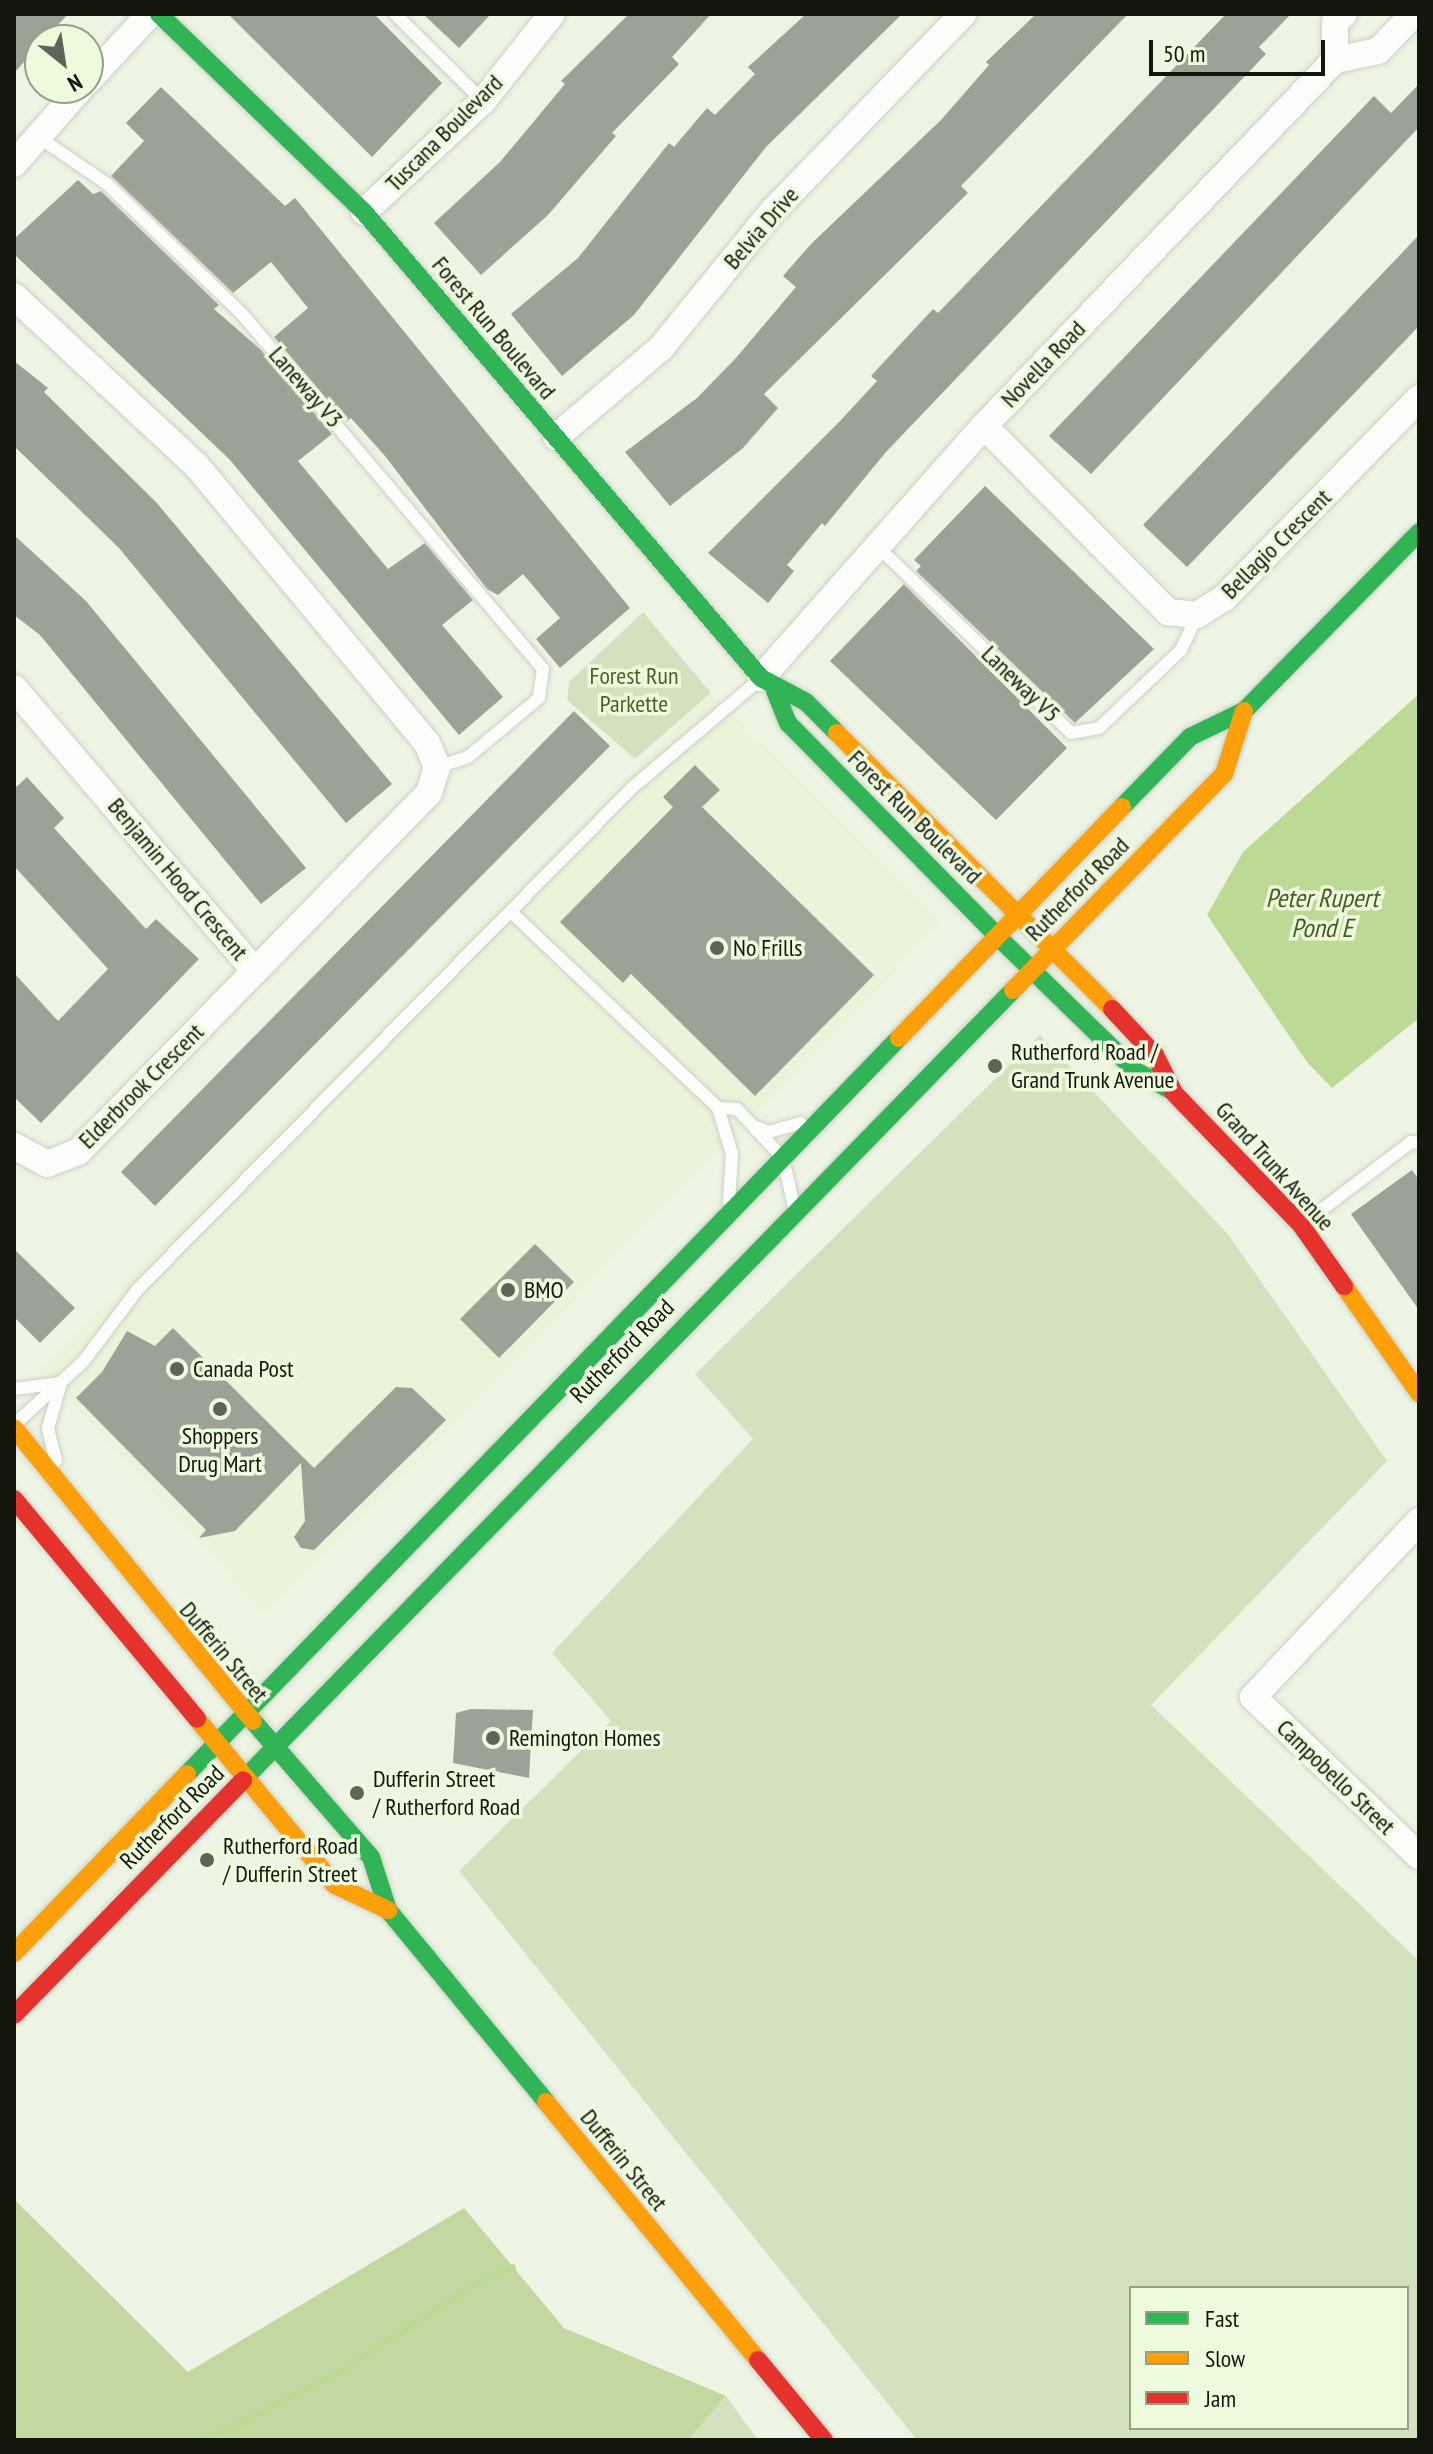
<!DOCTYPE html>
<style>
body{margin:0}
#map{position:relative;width:1433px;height:2454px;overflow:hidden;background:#edf4e4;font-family:"PT Sans Narrow",sans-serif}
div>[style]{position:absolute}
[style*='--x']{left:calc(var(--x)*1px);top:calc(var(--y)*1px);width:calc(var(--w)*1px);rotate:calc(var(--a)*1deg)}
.built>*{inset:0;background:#e9f4da}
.green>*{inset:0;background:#d3e2be}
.forest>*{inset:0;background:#c2d8a0}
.water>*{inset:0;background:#bdd996}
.stream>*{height:7px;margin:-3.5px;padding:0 3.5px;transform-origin:3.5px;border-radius:3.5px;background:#bdd996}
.building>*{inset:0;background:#9da296}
.roads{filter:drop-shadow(0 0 2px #ccd1c5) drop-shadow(0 0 2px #ccd1c5)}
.lane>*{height:12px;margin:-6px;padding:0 6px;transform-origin:6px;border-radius:6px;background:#fcfdfb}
.street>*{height:26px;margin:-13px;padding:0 13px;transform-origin:13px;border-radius:13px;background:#fcfdfb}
.fast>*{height:18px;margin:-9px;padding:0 9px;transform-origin:9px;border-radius:9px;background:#30b455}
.slow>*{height:18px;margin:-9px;padding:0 9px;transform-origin:9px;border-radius:9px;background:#ff9f0a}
.jam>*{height:18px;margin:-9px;padding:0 9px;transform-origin:9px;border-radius:9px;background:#e5322d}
.dots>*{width:22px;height:22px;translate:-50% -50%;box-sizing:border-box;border:4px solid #eefade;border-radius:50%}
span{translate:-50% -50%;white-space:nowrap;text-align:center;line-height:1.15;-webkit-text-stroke:7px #eefade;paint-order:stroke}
.street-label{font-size:24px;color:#12160d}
.park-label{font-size:24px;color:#4a6124}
.poi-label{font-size:24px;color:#12160d}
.left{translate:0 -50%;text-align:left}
.water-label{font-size:26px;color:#465c1f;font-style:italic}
.frame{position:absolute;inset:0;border:16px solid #12160d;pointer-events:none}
.legend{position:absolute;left:1129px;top:2286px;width:280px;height:144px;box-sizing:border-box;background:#eefade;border:2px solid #969f8a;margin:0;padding:10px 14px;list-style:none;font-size:24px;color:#12160d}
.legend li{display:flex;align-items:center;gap:16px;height:40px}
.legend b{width:40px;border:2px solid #969f8a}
.north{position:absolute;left:24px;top:24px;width:80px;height:80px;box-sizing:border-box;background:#eefade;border:2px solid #969f8a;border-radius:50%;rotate:150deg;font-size:22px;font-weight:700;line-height:32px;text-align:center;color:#12160d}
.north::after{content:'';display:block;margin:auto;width:28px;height:36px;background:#5f6458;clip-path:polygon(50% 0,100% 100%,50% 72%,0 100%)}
.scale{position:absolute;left:1149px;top:40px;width:176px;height:36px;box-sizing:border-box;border:4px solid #12160d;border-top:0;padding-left:10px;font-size:24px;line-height:28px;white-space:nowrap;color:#12160d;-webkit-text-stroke:6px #eefade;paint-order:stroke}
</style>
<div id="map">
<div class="built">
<i style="clip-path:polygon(711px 693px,942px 923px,266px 1616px,40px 1367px)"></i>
</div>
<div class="green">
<i style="clip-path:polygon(643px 612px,711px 693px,635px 759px,567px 700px,569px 682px)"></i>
<i style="clip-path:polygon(evenodd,1040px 1035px,1227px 1233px,1387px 1461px,1151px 1705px,1419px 1961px,1419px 2440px,917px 2440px,459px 1871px,611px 1721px,552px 1653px,753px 1439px,695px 1374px,1040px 1035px,1131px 2288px,1407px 2288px,1407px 2428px,1131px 2428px,1131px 2288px)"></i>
<i style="clip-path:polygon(726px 2396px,758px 2440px,688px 2440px)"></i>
</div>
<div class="forest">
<i style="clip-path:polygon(14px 2199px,188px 2372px,464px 2208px,564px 2328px,726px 2396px,688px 2440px,14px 2440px)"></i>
</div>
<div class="water">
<i style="clip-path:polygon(1419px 694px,1419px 1018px,1332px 1088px,1307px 1062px,1207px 915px,1243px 852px)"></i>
</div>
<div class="stream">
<i style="--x:190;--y:2440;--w:44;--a:-17.2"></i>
<i style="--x:232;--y:2427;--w:119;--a:-27.4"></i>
<i style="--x:338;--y:2372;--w:166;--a:-32.9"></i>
<i style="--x:477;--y:2282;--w:38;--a:-23"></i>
</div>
<div class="building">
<i style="clip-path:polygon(14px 14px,68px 14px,14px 73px)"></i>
<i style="clip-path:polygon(228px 14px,374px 14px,442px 83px,372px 157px)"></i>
<i style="clip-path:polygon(423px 14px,491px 14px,459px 48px)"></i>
<i style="clip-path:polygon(629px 14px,711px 14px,672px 57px,679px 64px,612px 133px,616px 136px,548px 215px,481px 275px,434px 223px,500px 162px,565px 84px,561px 81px)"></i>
<i style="clip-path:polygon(806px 14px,902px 14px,766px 147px,634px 315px,562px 376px,511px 314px,578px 258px,669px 143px,674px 147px,707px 108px,715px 115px,755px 74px,748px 67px)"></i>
<i style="clip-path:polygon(1036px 14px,1128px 14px,961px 186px,968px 193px,764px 394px,778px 408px,743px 448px,670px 506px,625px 452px,697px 398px,735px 359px,796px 287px,783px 276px,811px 244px,941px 120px,989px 65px,986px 62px)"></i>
<i style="clip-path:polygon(1226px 14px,1291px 14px,1259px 47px,1266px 54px,886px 452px,825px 526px,822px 523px,787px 565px,794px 571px,768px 603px,708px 553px,841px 420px,877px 381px,871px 376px,933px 309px,938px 313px)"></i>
<i style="clip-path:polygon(1419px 84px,1419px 127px,1091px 474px,1049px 436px,1374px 96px,1391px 113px)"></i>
<i style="clip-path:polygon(161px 87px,285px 206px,295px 198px,630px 608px,560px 668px,536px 639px,560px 618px,523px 574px,498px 595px,487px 589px,385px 456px,351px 418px,346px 422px,274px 337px,308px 308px,271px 262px,233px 293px,111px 176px,144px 141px,126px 123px)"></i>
<i style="clip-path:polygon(78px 180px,93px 194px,101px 191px,219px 305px,214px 309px,260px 349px,332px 434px,298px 461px,388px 569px,425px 543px,473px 600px,442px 625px,503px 697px,459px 735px,230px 460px,14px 254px,14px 239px)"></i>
<i style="clip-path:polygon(1419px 235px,1419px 326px,1187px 567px,1143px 525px)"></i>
<i style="clip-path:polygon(14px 361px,48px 388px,44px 392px,156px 502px,392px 784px,346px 823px,119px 548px,14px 446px)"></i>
<i style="clip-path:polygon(985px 486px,1154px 649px,1075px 723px,916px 571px,921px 566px,914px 560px)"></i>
<i style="clip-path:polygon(14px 535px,86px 601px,306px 868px,261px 904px,40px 635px,14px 615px)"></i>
<i style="clip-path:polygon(904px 584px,1067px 748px,996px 820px,830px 661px)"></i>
<i style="clip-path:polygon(574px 711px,610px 746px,155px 1206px,121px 1172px)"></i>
<i style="clip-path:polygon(695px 765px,720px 790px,702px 807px,874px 975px,755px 1096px,631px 974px,623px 983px,560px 922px,673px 807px,663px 797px)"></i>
<i style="clip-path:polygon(27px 777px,64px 818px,54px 828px,146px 929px,156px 919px,199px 959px,41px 1123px,14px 1097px,14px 973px,58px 1021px,108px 969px,14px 866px,14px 789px)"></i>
<i style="clip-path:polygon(1412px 1170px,1419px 1180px,1419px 1310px,1351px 1214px)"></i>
<i style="clip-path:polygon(535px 1244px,574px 1282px,499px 1358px,460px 1319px)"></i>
<i style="clip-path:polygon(14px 1249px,75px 1308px,40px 1343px,14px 1317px)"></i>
<i style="clip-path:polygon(173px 1328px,314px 1468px,396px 1387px,412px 1388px,446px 1420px,314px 1550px,301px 1548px,294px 1537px,305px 1521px,301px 1463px,235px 1531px,199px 1538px,206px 1530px,76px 1398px,102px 1372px,127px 1331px,155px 1346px)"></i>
<i style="clip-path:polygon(471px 1709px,533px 1710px,529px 1778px,453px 1763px,456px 1713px)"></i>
</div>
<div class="roads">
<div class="lane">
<i style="--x:395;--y:14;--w:124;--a:44.7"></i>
<i style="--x:37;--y:136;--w:85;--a:34.4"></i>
<i style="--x:107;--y:184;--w:187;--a:43.9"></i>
<i style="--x:242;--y:314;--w:465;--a:49.7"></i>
<i style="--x:543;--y:669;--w:29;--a:98"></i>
<i style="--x:539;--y:698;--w:92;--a:140.3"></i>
<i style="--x:468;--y:757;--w:33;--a:162"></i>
<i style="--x:877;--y:546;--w:269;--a:43.9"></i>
<i style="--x:1071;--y:733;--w:28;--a:-10"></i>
<i style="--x:1099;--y:728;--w:113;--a:-43.6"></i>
<i style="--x:1181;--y:650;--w:38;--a:-65"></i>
<i style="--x:511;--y:912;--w:285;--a:43.4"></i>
<i style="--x:718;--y:1108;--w:48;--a:73.1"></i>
<i style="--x:732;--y:1154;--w:47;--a:93.7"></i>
<i style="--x:718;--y:1108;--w:19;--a:3"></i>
<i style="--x:737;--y:1109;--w:67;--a:46.8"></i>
<i style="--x:783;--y:1158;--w:50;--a:77.3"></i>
<i style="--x:754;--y:1126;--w:16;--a:22"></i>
<i style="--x:769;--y:1132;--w:33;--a:-16"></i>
<i style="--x:1304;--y:1223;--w:134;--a:-37.1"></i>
<i style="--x:1411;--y:1142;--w:8;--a:7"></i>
<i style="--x:14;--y:1389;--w:47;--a:-7.3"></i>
<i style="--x:15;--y:1424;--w:92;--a:-42.4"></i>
<i style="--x:83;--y:1362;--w:91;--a:-53"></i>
<i style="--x:138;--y:1289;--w:705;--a:-45.4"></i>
<i style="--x:633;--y:787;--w:165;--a:-40.3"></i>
<i style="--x:56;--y:1461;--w:34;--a:-104"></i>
<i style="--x:48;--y:1428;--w:47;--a:-73.9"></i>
</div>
<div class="street">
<i style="--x:1335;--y:60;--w:38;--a:-90"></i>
<i style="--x:1335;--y:22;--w:12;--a:-42"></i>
<i style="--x:88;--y:81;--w:91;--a:-47.2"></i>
<i style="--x:14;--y:164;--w:101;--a:-48.6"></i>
<i style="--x:364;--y:212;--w:163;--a:-43"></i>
<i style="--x:483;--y:101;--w:111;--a:-51.6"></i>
<i style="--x:14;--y:296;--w:248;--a:42.9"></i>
<i style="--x:196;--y:465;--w:361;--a:50.3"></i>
<i style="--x:427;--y:743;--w:26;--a:67"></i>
<i style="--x:437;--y:767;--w:27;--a:107"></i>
<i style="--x:429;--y:793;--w:502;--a:134.35"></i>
<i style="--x:78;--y:1152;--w:33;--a:159"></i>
<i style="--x:47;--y:1164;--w:38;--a:-151"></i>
<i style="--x:984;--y:426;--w:262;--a:45.3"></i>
<i style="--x:1168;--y:612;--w:29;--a:6"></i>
<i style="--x:1197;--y:615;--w:31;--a:-32"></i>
<i style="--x:1223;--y:599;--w:281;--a:-45.7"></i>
<i style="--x:556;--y:437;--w:138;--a:-40.3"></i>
<i style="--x:661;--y:348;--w:176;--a:-50.8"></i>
<i style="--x:772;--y:212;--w:275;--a:-46"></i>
<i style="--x:761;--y:678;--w:337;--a:-48.5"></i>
<i style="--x:984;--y:426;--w:507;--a:-46.2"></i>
<i style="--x:1335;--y:60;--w:44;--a:-11.8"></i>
<i style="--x:1378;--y:51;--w:52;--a:-45.8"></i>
<i style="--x:14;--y:688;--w:372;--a:49.6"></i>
<i style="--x:1419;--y:1521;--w:242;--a:133.3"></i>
<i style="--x:1253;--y:1697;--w:230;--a:43.8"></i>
</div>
<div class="fast">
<i style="--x:159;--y:14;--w:285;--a:44"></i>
<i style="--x:364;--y:212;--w:612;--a:49.57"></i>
<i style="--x:761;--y:678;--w:51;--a:28.1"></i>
<i style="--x:806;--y:702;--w:44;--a:45"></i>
<i style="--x:775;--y:691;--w:35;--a:68"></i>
<i style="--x:788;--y:723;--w:298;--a:45.5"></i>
<i style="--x:997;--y:936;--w:194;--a:44.2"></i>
<i style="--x:1136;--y:1071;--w:39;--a:29"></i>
<i style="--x:1122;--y:807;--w:98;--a:-45.8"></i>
<i style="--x:1190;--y:737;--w:60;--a:-25.7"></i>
<i style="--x:1244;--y:711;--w:250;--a:-45.6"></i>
<i style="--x:253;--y:1721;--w:180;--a:49.1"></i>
<i style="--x:371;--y:1857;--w:56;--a:72.2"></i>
<i style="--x:388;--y:1910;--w:249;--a:50.5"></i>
<i style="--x:187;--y:1774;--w:1024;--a:-45.95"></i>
<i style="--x:243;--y:1780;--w:1103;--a:-45.73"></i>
</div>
<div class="slow">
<i style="--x:837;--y:733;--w:390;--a:45.1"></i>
<i style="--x:1013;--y:990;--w:302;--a:-45.7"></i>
<i style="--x:1224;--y:774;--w:66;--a:-72.4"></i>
<i style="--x:899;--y:1038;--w:321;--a:-46"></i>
<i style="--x:1344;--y:1286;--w:131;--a:55"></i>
<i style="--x:14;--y:1428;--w:378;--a:50.8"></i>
<i style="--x:197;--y:1719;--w:216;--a:50.3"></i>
<i style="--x:335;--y:1885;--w:59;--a:25.3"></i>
<i style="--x:14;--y:1953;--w:249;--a:-46"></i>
<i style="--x:546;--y:2102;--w:334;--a:50.6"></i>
</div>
<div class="jam">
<i style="--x:1112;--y:1009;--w:63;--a:46.9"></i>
<i style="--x:1155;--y:1055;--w:42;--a:63.4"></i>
<i style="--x:1174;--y:1093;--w:183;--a:46.1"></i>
<i style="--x:1301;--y:1225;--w:75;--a:54.8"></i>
<i style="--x:14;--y:1499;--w:286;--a:50.2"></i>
<i style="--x:14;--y:2015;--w:328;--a:-45.7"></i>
<i style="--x:758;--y:2360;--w:104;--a:50.5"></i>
</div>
</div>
<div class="dots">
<i style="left:717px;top:948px;background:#5f6458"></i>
<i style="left:995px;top:1066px;background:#5f6458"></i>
<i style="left:508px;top:1290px;background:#5f6458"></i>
<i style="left:177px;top:1369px;background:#5f6458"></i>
<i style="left:220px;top:1409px;background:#5f6458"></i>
<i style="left:493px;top:1738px;background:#5f6458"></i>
<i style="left:357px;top:1793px;background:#5f6458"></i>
<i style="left:207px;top:1860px;background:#5f6458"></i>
</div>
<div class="street-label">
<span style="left:444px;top:133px;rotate:-45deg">Tuscana Boulevard</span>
<span style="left:761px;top:228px;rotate:-49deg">Belvia Drive</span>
<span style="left:494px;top:328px;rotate:50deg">Forest Run Boulevard</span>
<span style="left:1043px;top:364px;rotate:-46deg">Novella Road</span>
<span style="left:306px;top:387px;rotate:49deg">Laneway V3</span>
<span style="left:1276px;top:544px;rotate:-45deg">Bellagio Crescent</span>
<span style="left:1021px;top:684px;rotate:44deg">Laneway V5</span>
<span style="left:915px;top:817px;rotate:45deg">Forest Run Boulevard</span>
<span style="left:178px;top:879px;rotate:50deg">Benjamin Hood Crescent</span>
<span style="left:1077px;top:889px;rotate:-45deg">Rutherford Road</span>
<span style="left:141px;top:1086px;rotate:-45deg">Elderbrook Crescent</span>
<span style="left:1275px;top:1166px;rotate:48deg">Grand Trunk Avenue</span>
<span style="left:622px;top:1351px;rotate:-45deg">Rutherford Road</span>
<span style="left:224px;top:1652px;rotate:50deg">Dufferin Street</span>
<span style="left:1336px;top:1777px;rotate:44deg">Campobello Street</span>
<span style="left:172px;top:1817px;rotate:-45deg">Rutherford Road</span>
<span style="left:624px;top:2160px;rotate:51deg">Dufferin Street</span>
</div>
<div class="park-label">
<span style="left:634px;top:690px">Forest Run<br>Parkette</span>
</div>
<div class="poi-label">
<span class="left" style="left:733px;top:948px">No Frills</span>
<span class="left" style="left:1011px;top:1066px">Rutherford Road /<br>Grand Trunk Avenue</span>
<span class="left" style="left:524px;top:1290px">BMO</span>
<span class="left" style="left:193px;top:1369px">Canada Post</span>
<span style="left:220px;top:1450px">Shoppers<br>Drug Mart</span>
<span class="left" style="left:509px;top:1738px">Remington Homes</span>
<span class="left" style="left:373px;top:1793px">Dufferin Street<br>/ Rutherford Road</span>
<span class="left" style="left:223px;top:1860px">Rutherford Road<br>/ Dufferin Street</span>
</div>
<div class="water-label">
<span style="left:1322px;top:913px">Peter Rupert<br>Pond E</span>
</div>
<div class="frame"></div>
<ul class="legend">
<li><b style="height:10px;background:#30b455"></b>Fast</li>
<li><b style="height:10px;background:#ff9f0a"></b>Slow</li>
<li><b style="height:10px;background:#e5322d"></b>Jam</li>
</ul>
<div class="north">N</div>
<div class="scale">50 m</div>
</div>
